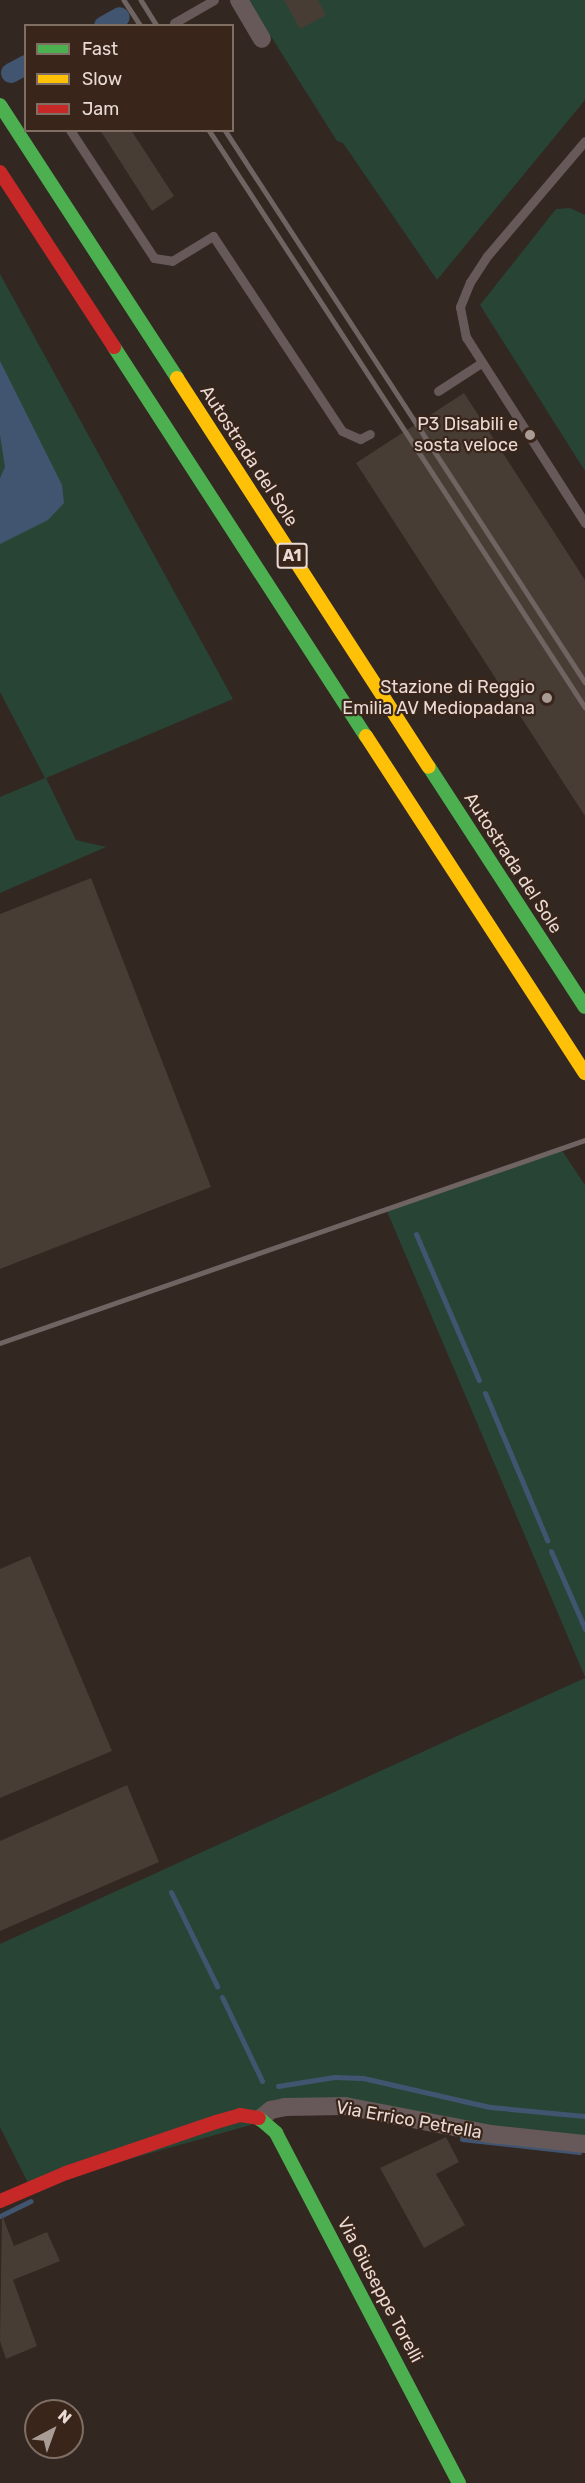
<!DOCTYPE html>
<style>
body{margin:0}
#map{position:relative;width:585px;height:2483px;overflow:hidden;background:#322721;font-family:Rubik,sans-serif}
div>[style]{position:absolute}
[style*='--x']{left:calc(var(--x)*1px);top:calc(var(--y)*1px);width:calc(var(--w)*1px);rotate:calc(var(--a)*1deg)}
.green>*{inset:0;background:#284435}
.water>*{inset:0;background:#415571}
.stream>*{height:5px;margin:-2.5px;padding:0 2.5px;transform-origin:2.5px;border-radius:2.5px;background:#415571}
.canal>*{height:20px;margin:-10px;padding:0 10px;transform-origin:10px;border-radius:10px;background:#415571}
.building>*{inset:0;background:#483d34}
.lane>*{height:9px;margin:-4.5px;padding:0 4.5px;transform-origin:4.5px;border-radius:4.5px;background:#675959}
.street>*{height:18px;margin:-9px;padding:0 9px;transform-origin:9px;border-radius:9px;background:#675959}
.fast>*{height:14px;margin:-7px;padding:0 7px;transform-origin:7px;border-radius:7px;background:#4caf50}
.slow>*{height:14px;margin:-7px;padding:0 7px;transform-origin:7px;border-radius:7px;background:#ffc107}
.jam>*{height:14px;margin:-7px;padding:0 7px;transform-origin:7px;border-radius:7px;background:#c62828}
.rail>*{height:4.5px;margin:-2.25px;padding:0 2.25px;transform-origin:2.25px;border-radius:2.25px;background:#6f6462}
.dots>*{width:16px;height:16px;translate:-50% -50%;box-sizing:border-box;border:3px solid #39251a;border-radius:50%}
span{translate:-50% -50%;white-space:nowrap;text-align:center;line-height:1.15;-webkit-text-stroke:4.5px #39251a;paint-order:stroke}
.shield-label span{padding:2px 4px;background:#39251a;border:2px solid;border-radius:4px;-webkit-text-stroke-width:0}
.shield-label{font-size:16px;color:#e9dbd4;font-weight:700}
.poi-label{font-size:18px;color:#e9dbd4}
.right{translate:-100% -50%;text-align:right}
.street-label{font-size:18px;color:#e9dbd4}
.legend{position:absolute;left:24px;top:24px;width:210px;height:108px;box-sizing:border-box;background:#39251a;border:2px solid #7f6e64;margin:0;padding:8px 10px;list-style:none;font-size:18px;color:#e9dbd4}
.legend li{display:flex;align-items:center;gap:12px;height:30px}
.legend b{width:30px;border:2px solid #7f6e64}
.north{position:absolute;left:24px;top:2399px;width:60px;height:60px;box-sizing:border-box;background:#39251a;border:2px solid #7f6e64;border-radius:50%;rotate:41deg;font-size:16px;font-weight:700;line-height:24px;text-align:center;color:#e9dbd4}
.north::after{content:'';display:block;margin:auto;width:21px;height:27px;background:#a99c95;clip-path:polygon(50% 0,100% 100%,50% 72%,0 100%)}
</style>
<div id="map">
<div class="green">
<i style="clip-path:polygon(235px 0,585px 0,585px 100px,437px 280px,343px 143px,337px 141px,253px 8px)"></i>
<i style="clip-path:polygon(570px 208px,585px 215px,585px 471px,480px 305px,556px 209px)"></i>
<i style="clip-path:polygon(0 274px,233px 699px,46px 778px,76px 840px,106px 847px,0 893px,0 797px,45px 778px,0 692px)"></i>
<i style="clip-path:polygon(561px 1149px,585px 1185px,585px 1677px,386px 1209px)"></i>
<i style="clip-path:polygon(585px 1678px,585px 2144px,322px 2105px,30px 2187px,0 2127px,0 1944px)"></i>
</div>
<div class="water">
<i style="clip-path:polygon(0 361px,62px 485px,64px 503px,48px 520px,0 544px,0 478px,5px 467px,0 435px)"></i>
</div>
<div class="stream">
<i style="--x:416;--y:1234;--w:159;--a:66.7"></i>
<i style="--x:485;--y:1393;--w:160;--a:67.1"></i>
<i style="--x:551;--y:1551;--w:85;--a:66.4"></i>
<i style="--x:171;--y:1892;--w:105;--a:63.9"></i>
<i style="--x:222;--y:1997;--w:93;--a:64.5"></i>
<i style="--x:278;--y:2086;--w:57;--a:-9.1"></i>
<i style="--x:334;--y:2077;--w:29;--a:2"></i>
<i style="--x:363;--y:2078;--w:130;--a:12.9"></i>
<i style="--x:490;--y:2107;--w:95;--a:5.4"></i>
<i style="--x:462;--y:2139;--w:118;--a:6.3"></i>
<i style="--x:0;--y:2216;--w:34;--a:-26"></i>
</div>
<div class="canal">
<i style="--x:104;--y:26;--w:18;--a:-29"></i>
<i style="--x:11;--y:73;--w:17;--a:-28"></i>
</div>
<div class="building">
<i style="clip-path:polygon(284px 0,318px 0,326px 15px,300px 29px)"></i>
<i style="clip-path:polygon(100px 130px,131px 130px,174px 196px,152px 211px)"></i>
<i style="clip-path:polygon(464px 393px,585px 580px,585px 816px,356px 463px)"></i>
<i style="clip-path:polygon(91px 878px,211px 1187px,0 1269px,0 914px)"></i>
<i style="clip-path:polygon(30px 1556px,112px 1751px,0 1798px,0 1569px)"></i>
<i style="clip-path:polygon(127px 1785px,159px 1862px,0 1931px,0 1841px)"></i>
<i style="clip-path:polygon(446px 2137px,459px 2162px,436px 2174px,465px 2225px,424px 2248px,380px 2168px)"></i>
<i style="clip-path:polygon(2px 2215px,14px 2246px,47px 2232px,60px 2261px,13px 2280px,37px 2346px,6px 2359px,0 2341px)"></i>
</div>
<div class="lane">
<i style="--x:174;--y:23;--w:46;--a:-29.9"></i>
<i style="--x:70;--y:130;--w:153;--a:56.7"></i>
<i style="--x:154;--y:258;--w:18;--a:9"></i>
<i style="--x:172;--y:261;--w:48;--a:-31.4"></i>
<i style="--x:213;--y:236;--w:234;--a:56.5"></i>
<i style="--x:342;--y:431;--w:20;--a:24"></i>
<i style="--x:360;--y:439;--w:11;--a:-27"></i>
<i style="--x:585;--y:141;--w:151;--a:130.4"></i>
<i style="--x:487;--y:256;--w:31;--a:123"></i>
<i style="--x:470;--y:282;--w:27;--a:112"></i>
<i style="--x:460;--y:307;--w:31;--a:79"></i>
<i style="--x:466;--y:337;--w:221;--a:57.4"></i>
<i style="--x:438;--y:391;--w:51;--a:-33.1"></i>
</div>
<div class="street">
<i style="--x:239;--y:0;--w:45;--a:59.5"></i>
<i style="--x:261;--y:2118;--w:13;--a:-39"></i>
<i style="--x:271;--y:2110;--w:14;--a:-12"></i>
<i style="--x:285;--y:2107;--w:60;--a:-1"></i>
<i style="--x:345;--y:2106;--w:149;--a:10.9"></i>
<i style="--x:491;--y:2134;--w:95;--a:6.1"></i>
</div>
<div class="fast">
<i style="--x:0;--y:105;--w:325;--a:57"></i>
<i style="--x:114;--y:347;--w:463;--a:57.1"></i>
<i style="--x:429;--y:767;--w:286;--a:57"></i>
<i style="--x:259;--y:2118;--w:23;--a:41"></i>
<i style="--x:276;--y:2133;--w:395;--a:62.4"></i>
</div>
<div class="slow">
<i style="--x:177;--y:378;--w:463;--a:57.1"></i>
<i style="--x:366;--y:736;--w:402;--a:57"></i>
</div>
<div class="jam">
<i style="--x:0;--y:172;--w:209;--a:56.9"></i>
<i style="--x:0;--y:2201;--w:72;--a:-23"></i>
<i style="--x:66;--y:2173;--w:158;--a:-18.8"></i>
<i style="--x:216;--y:2122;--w:25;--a:-16"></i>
<i style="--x:240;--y:2115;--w:19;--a:9"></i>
</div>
<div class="rail">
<i style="--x:124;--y:0;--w:31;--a:57"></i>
<i style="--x:141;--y:0;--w:31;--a:58"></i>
<i style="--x:209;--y:130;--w:689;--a:56.91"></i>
<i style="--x:225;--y:130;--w:659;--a:56.89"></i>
<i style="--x:0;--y:1343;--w:619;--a:-19.14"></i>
</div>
<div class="dots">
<i style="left:530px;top:435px;background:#a99c95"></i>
<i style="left:547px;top:698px;background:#a99c95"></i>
</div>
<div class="shield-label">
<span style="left:292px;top:556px">A1</span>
</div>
<div class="poi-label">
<span class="right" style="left:518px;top:435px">P3 Disabili e<br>sosta veloce</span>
<span class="right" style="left:535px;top:698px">Stazione di Reggio<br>Emilia AV Mediopadana</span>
</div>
<div class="street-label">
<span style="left:249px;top:456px;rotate:57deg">Autostrada del Sole</span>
<span style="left:513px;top:863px;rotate:57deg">Autostrada del Sole</span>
<span style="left:409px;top:2120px;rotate:10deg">Via Errico Petrella</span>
<span style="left:380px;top:2290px;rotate:62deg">Via Giuseppe Torelli</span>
</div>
<ul class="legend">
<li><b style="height:8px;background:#4caf50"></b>Fast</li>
<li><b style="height:8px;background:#ffc107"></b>Slow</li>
<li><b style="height:8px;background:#c62828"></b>Jam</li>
</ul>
<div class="north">N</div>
</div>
